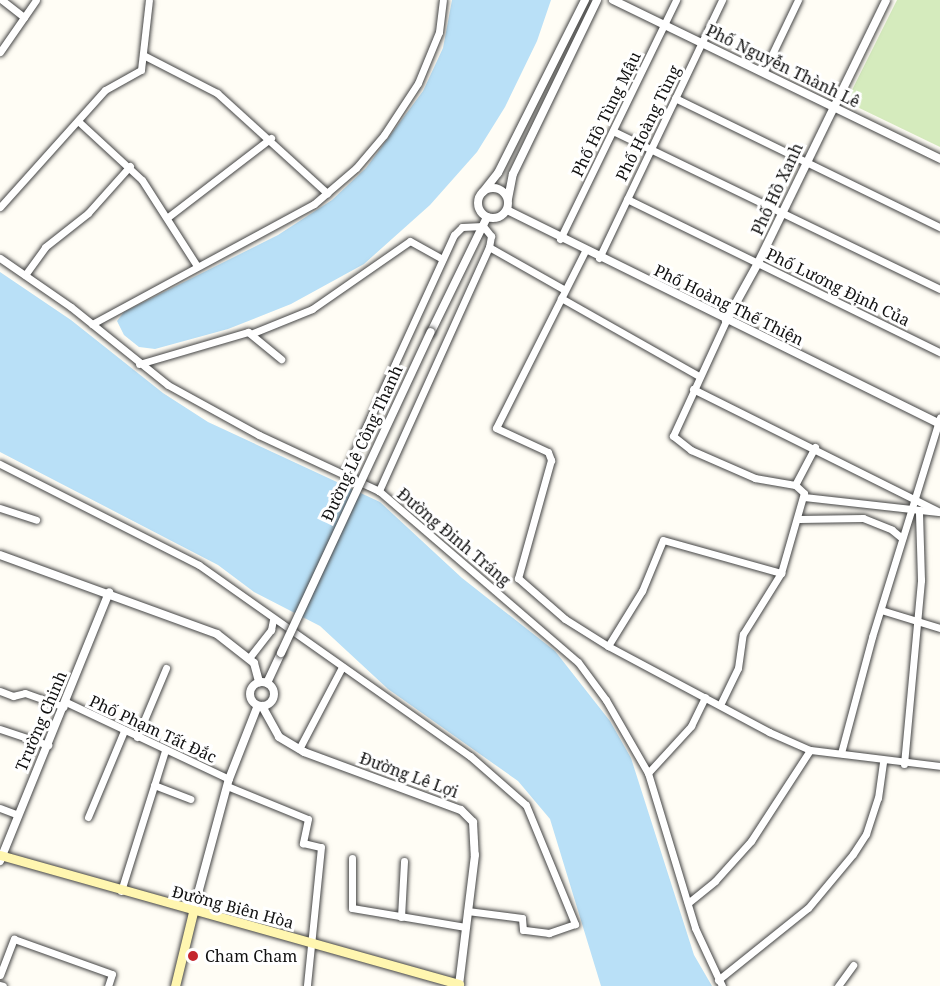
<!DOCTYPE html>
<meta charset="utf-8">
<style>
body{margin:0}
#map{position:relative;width:940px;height:986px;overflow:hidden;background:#fffdf5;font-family:"Noto Serif",serif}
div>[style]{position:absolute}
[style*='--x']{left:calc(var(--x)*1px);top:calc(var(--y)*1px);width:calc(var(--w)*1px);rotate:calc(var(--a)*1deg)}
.green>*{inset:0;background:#d5ebbd}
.water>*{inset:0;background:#b9e0f7}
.roads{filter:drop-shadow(0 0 2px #444) drop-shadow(0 0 2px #444)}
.minor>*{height:7px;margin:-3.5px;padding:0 3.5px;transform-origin:3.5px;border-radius:3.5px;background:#fff}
.tertiary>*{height:8px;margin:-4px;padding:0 4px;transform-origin:4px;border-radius:4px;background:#fff}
.tertiary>.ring{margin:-4px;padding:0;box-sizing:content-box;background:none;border:8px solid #fff;border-radius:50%}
.secondary>*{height:9px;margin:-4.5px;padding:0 4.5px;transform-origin:4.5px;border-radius:4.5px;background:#fff6b0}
.bridges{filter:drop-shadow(0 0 2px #444) drop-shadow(0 0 2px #444)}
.tertiary-bridge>*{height:8px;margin:-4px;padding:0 4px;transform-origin:4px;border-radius:4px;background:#fff}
.dots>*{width:16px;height:16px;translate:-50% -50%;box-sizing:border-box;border:3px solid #fff;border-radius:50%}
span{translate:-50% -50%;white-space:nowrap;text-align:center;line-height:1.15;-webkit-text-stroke:6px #fff;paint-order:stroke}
.street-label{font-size:16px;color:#111}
.poi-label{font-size:16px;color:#111}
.left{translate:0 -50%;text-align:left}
</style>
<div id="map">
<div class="green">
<i style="clip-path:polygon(897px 0,940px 0,940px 147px,853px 105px,850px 94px)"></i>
</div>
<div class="water">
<i style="clip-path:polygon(452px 0,551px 0,537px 41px,505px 107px,477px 152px,430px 205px,364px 264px,291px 304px,228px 329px,155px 349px,139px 347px,124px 335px,117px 321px,124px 312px,278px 235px,332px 200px,366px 168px,423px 91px,443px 48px)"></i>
<i style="clip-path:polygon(0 272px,71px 320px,163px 393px,208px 422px,380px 502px,462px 578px,555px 651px,610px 721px,631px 758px,694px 955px,712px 986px,601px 986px,550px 819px,518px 781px,388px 689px,320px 626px,254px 592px,218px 565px,0 452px)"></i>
</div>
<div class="roads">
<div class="minor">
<i style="--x:2;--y:0;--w:28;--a:38"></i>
<i style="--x:0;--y:52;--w:63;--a:-55.3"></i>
<i style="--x:145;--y:56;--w:81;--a:27.2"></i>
<i style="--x:217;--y:93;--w:149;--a:42.3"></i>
<i style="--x:764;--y:71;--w:79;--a:-64.4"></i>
<i style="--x:675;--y:98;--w:295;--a:26"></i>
<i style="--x:78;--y:121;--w:87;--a:42.7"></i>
<i style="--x:142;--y:180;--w:102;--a:57.4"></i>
<i style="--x:613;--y:131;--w:363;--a:25.8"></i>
<i style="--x:627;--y:199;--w:348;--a:26.1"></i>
<i style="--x:0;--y:207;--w:157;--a:-48.1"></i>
<i style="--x:105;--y:90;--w:41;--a:-29.1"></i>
<i style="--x:141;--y:70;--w:70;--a:-83.5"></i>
<i style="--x:168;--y:217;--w:130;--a:-37.5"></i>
<i style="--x:560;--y:239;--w:266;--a:-64.1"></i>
<i style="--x:489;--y:247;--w:87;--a:29.5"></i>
<i style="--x:585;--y:251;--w:198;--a:116.7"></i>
<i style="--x:496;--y:428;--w:57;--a:24.8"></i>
<i style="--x:548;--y:452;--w:9;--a:69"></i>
<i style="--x:551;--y:460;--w:123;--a:105.6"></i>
<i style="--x:518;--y:578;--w:62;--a:41.1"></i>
<i style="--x:565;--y:619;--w:51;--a:32.1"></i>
<i style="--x:608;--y:646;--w:183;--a:28.1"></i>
<i style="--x:769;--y:732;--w:45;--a:23.7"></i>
<i style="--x:810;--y:750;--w:131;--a:7"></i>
<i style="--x:0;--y:258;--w:86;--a:34.6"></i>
<i style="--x:71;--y:307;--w:124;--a:38.8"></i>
<i style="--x:168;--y:385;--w:104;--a:28.8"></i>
<i style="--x:259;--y:435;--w:132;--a:25"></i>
<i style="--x:379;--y:491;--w:262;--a:40.7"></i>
<i style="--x:578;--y:662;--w:47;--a:53.6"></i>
<i style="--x:606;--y:700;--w:84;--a:60.1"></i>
<i style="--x:648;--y:773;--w:162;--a:73.1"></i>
<i style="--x:695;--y:928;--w:64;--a:65"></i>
<i style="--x:599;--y:258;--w:286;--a:-64.5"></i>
<i style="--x:25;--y:275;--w:34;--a:-54"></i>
<i style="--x:45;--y:247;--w:55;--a:-38.3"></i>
<i style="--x:88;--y:213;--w:63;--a:-48.2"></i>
<i style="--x:561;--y:298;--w:159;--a:29.5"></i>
<i style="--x:92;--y:324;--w:252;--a:-28.4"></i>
<i style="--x:314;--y:204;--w:55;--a:-40.6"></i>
<i style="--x:356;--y:168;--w:43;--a:-49.7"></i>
<i style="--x:384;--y:135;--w:62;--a:-56.8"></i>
<i style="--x:418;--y:83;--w:55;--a:-67.6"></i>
<i style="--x:439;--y:32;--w:32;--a:-83"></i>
<i style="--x:253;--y:333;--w:64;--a:-22.1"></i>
<i style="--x:312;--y:309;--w:119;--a:-34.8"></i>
<i style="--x:410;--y:241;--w:37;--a:29"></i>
<i style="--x:139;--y:364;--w:114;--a:-16.4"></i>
<i style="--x:248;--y:332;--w:43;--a:39.3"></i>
<i style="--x:693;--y:389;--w:276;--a:26.5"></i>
<i style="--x:0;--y:464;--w:223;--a:26.9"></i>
<i style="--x:199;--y:565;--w:332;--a:35.2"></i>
<i style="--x:470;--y:756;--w:74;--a:41.2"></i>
<i style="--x:526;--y:805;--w:129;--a:67.6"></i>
<i style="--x:575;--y:924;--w:28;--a:161"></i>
<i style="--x:549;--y:933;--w:26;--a:-173"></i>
<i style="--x:523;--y:930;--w:12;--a:-95"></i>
<i style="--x:522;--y:918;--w:55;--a:-172.7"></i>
<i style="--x:344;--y:475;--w:264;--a:-65.4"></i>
<i style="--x:454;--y:235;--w:11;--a:-45"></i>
<i style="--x:462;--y:227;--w:21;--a:-3"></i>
<i style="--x:483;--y:226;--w:13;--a:51"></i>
<i style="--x:491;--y:236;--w:11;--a:100"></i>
<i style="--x:489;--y:247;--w:268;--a:114.3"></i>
<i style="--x:795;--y:485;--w:43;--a:-62.2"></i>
<i style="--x:804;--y:497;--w:135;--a:6.4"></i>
<i style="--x:0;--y:508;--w:38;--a:18"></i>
<i style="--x:799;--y:519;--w:64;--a:-0.9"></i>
<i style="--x:863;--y:518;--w:31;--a:22"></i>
<i style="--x:892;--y:530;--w:13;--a:39"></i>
<i style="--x:881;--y:610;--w:62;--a:17"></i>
<i style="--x:608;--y:646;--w:65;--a:-58.3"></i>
<i style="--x:642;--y:591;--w:55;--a:-67.6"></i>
<i style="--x:663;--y:540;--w:123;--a:15.6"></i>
<i style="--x:249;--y:658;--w:36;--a:-52"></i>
<i style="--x:271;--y:630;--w:10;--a:-79"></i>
<i style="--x:0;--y:691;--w:14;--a:21"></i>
<i style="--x:13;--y:696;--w:12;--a:-14"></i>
<i style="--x:25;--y:693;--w:41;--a:19.7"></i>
<i style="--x:66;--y:702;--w:180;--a:25.3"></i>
<i style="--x:720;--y:705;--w:41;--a:-64.1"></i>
<i style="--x:738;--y:668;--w:34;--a:-82"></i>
<i style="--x:743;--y:634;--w:72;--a:-58.1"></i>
<i style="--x:781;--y:573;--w:83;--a:-74"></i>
<i style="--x:804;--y:493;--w:12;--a:-138"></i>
<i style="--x:795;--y:485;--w:41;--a:-170.1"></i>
<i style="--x:755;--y:478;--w:70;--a:-156.4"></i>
<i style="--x:691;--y:450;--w:23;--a:-142"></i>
<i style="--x:673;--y:436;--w:127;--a:-65.3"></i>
<i style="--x:0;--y:729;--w:51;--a:18.4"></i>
<i style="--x:137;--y:737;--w:75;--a:-67.2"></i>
<i style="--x:299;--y:749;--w:93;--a:-62.3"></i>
<i style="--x:841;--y:753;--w:120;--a:-75"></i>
<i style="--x:872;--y:637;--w:230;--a:-72.8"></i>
<i style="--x:904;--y:764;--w:185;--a:-84.7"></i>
<i style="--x:921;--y:580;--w:69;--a:-91.7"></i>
<i style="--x:648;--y:773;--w:64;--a:-47.5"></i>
<i style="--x:691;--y:726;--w:32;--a:-64"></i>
<i style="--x:154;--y:785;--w:39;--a:21"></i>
<i style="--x:227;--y:786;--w:87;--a:22.2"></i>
<i style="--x:308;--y:819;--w:25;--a:102"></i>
<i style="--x:303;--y:843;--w:18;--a:13"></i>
<i style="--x:321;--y:847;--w:140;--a:95.8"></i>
<i style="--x:0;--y:808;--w:19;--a:21"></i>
<i style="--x:88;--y:817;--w:93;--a:-67.3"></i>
<i style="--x:352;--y:858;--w:50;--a:90"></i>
<i style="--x:352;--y:908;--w:115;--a:9.5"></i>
<i style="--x:121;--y:891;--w:147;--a:-72.6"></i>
<i style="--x:688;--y:903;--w:35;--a:-39"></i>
<i style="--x:715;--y:881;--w:54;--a:-48"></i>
<i style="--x:751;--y:841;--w:108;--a:-57"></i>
<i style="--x:401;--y:917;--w:56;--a:-86.9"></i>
<i style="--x:0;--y:975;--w:39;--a:-69"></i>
<i style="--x:14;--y:939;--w:104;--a:19.7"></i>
<i style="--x:112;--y:974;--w:13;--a:108"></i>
<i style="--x:718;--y:980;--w:115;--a:-38.7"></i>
<i style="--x:808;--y:908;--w:70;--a:-50.2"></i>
<i style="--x:853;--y:854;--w:24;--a:-57"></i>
<i style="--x:866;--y:834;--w:38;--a:-72"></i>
<i style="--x:878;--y:798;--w:37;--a:-82"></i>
<i style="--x:0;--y:985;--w:3;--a:18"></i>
<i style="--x:838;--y:986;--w:26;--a:-54"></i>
</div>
<div class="tertiary">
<i style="--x:613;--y:0;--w:364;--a:25.9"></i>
<i class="ring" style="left:478px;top:188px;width:22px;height:22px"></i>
<i style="--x:483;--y:192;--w:24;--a:-52"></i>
<i style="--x:498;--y:173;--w:194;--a:-63.3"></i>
<i style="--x:508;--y:199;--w:25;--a:-79"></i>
<i style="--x:513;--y:174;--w:193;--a:-64.2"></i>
<i style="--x:507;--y:210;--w:483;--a:26.3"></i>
<i style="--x:726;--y:321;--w:66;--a:-61.1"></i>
<i style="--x:758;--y:263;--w:292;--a:-64"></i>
<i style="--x:431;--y:332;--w:128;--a:-64"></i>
<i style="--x:0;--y:555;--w:231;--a:20"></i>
<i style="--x:217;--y:634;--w:47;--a:38.1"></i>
<i style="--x:254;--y:663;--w:20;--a:75"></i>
<i class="ring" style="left:250px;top:682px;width:16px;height:16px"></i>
<i style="--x:267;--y:683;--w:33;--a:-65"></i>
<i style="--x:262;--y:706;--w:35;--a:61"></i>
<i style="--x:279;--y:737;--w:29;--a:31"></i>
<i style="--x:304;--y:752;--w:167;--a:20.3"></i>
<i style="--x:461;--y:810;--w:17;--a:45"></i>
<i style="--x:473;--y:822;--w:33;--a:87"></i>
<i style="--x:475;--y:855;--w:132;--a:97"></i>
<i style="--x:0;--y:861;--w:290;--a:-67.9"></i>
<i style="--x:193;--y:912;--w:138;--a:-74.9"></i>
<i style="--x:229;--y:779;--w:79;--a:-68.6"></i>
</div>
<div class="secondary">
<i style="--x:0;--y:855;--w:477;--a:15.7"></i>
<i style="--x:175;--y:986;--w:76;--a:-76.3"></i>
</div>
</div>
<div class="bridges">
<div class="tertiary-bridge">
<i style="--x:281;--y:653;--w:354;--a:-65"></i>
</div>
</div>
<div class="dots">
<i style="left:193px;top:956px;background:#c4262e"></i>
</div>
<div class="street-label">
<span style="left:783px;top:66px;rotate:26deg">Phố Nguyễn Thành Lê</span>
<span style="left:606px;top:114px;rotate:-64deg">Phố Hồ Tùng Mậu</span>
<span style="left:648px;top:123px;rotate:-64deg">Phố Hoàng Tùng</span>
<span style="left:777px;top:189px;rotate:-65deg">Phố Hồ Xanh</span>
<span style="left:838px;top:287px;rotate:26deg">Phố Lương Định Của</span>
<span style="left:729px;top:305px;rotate:26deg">Phố Hoàng Thế Thiện</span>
<span style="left:362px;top:443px;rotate:-65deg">Đường Lê Công Thanh</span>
<span style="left:454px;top:537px;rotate:40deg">Đường Đinh Tráng</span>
<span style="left:41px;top:721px;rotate:-67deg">Trường Chinh</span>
<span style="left:153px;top:729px;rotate:25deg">Phố Phạm Tất Đắc</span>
<span style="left:409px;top:775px;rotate:20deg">Đường Lê Lợi</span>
<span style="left:233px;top:907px;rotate:15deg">Đường Biên Hòa</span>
</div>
<div class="poi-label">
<span class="left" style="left:205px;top:956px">Cham Cham</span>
</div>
</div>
